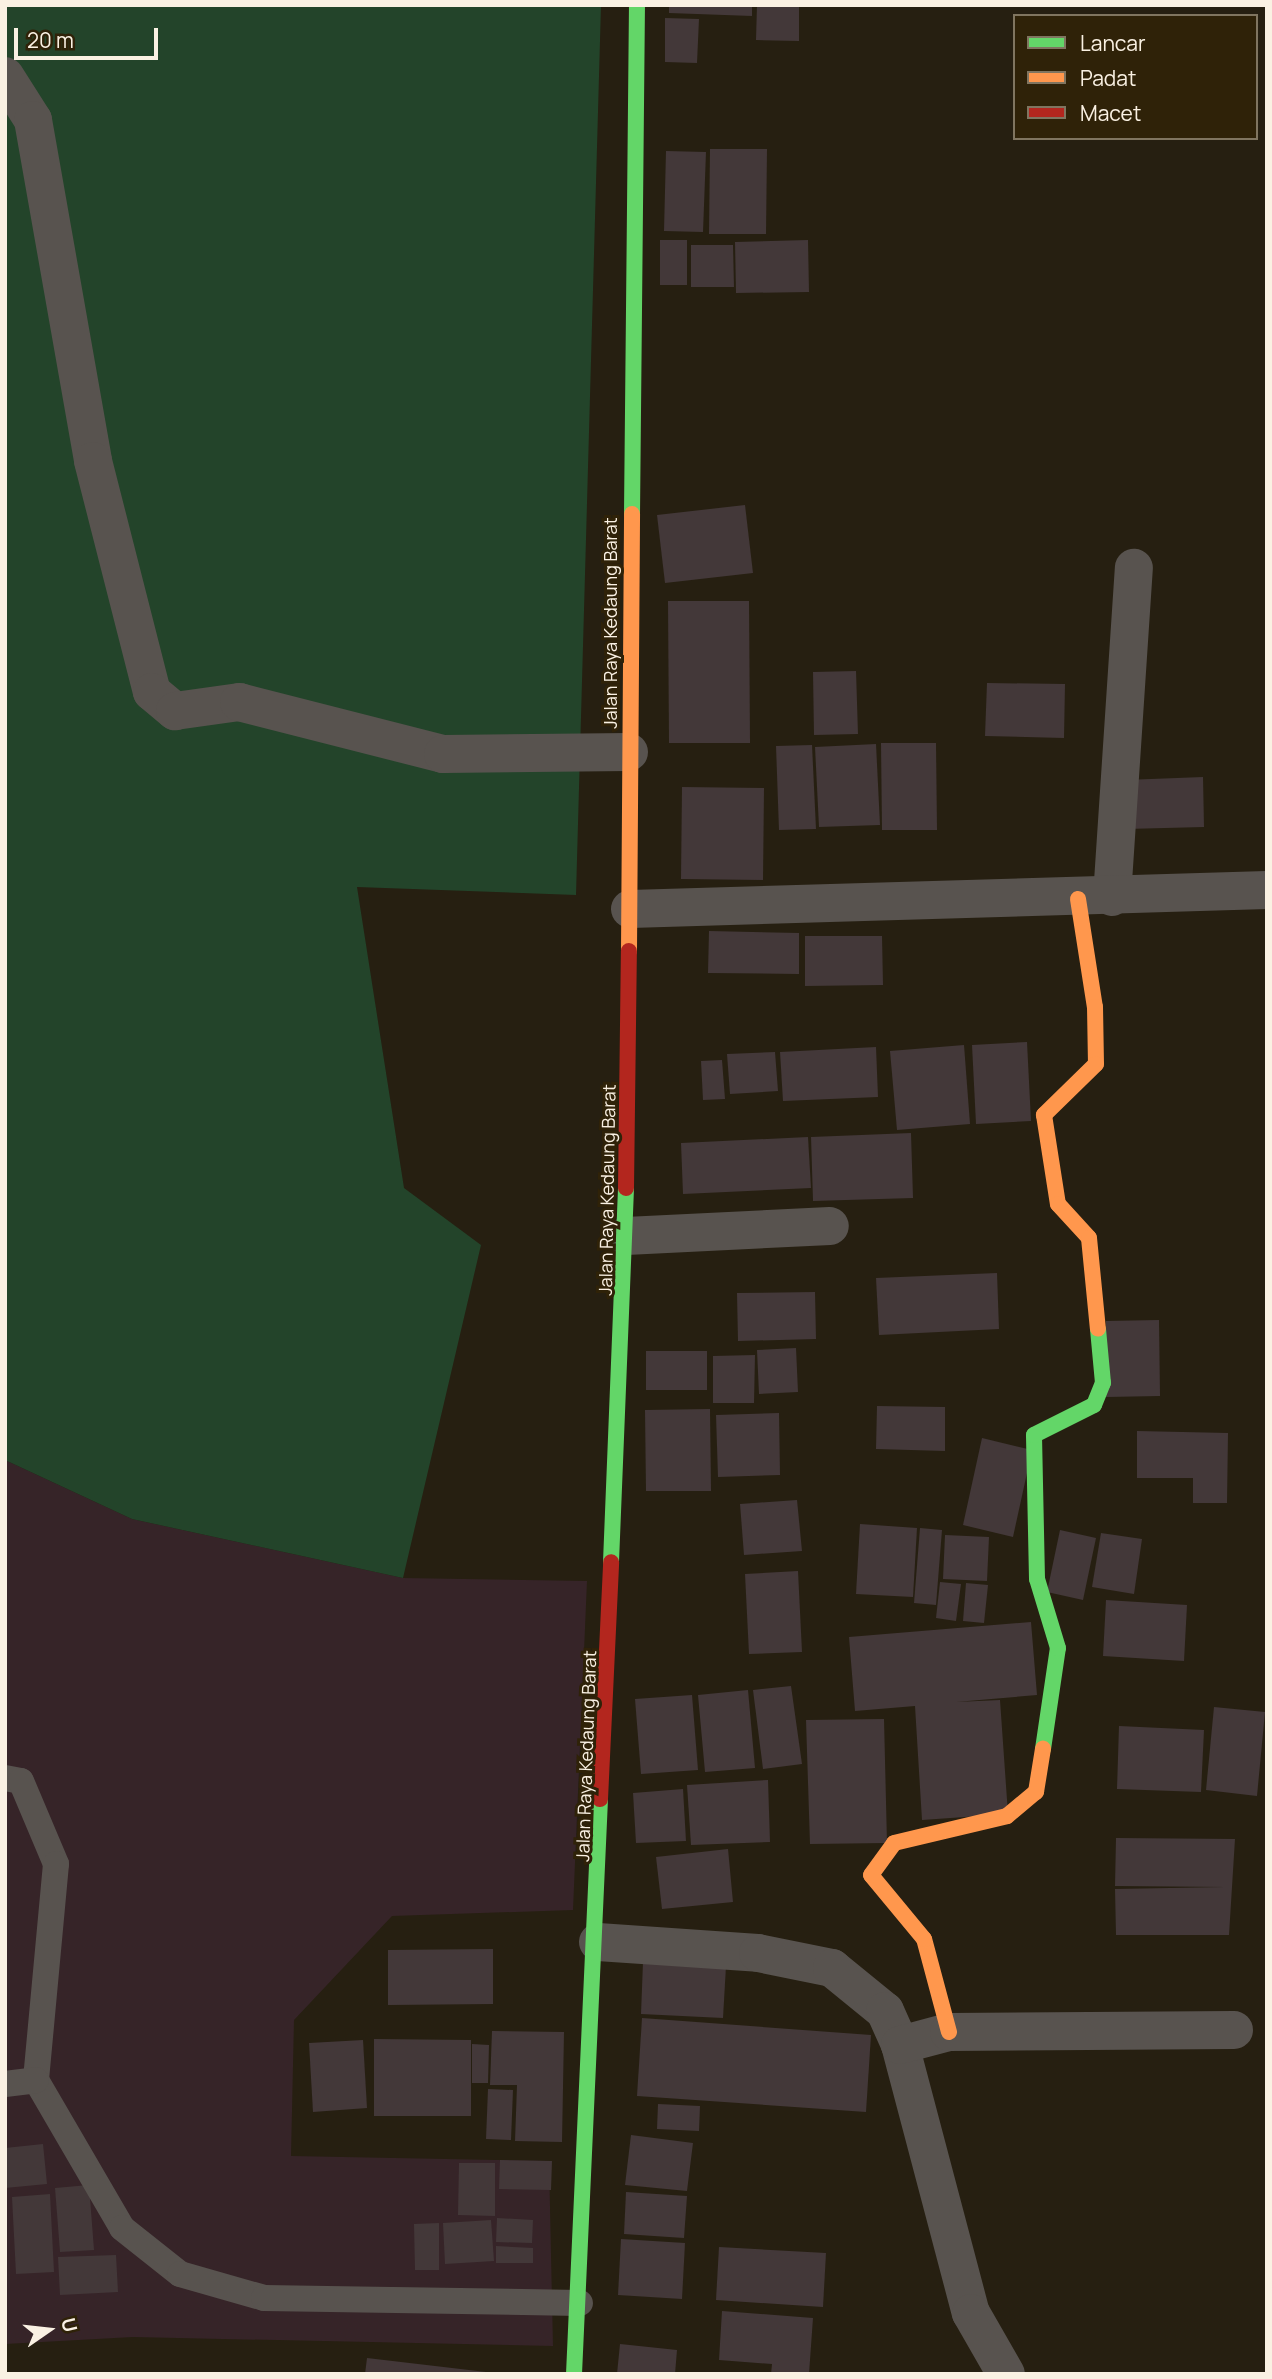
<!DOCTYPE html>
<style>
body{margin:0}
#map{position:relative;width:1272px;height:2379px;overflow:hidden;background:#261f11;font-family:Manrope,sans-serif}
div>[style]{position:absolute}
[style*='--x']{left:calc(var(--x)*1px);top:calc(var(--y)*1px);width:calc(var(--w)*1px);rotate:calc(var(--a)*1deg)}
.industrial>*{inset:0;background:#362428}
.green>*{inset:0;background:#23442a}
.building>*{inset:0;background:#433839}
.lane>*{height:26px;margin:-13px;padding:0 13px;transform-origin:13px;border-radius:13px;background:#58534f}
.street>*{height:38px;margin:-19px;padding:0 19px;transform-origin:19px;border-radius:19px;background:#58534f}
.fast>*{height:16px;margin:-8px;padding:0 8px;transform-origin:8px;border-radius:8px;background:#63d668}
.slow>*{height:16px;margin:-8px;padding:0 8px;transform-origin:8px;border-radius:8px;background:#ff974d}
.jam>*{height:16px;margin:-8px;padding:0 8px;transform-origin:8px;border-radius:8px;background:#b3261e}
span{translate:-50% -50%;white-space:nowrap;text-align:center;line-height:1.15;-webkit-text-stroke:6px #2f2208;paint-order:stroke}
.street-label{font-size:18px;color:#faf1e3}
.frame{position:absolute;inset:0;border:7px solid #faf1e3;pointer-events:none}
.legend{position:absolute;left:1013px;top:14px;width:245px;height:126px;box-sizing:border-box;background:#2f2208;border:2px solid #807560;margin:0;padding:9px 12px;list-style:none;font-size:21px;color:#faf1e3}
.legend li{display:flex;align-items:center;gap:14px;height:35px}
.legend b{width:35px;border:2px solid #807560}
.north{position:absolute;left:14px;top:2295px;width:70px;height:70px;-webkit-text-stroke:5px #2f2208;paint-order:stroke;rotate:76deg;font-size:19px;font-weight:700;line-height:28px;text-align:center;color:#faf1e3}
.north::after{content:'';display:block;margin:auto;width:24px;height:32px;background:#faf1e3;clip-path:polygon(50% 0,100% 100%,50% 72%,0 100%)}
.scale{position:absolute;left:14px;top:28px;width:144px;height:32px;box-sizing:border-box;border:4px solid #faf1e3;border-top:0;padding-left:9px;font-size:21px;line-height:24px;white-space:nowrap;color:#faf1e3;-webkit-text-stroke:5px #2f2208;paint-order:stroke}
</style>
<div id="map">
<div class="industrial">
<i style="clip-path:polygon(5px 1460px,132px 1519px,403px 1578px,587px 1581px,573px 1910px,392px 1916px,294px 2020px,291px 2156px,549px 2161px,553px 2346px,133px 2337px,5px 2344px)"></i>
</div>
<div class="green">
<i style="clip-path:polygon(5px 5px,601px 5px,576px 895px,357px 887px,404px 1188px,481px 1245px,403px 1578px,132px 1519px,5px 1460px)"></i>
</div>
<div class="building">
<i style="clip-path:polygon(669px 5px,752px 5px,752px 16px,669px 13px)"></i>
<i style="clip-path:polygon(757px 5px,799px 5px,799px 41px,756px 40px)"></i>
<i style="clip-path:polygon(665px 18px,699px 19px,697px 63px,665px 62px)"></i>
<i style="clip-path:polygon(710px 149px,767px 149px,766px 234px,709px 234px)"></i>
<i style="clip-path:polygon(666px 151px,706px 152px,703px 232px,664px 231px)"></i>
<i style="clip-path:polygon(660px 240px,687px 240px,687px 285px,660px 285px)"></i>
<i style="clip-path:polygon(808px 240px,809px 292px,736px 293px,735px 242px)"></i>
<i style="clip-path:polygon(691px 245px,733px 245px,734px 287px,691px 287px)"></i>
<i style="clip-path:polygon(745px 505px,753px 573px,665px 583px,657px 515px)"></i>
<i style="clip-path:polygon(668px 601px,749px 601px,750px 743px,669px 743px)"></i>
<i style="clip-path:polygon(856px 671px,858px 734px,814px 735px,813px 672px)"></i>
<i style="clip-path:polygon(987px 683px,1065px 684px,1064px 738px,985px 736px)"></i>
<i style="clip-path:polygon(881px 743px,936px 743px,937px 830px,882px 830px)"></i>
<i style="clip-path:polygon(876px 744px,880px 825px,819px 827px,815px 747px)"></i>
<i style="clip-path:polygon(812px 745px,816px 829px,779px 830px,776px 746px)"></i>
<i style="clip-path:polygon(1203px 777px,1204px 827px,1126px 829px,1125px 780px)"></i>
<i style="clip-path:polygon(682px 787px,764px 788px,763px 880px,681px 879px)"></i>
<i style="clip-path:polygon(709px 931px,799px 933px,799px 974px,708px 973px)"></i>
<i style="clip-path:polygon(805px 936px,882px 936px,883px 985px,805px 986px)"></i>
<i style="clip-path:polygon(1027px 1042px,1031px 1121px,976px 1124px,972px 1045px)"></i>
<i style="clip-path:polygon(964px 1045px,970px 1124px,897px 1130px,890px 1051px)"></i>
<i style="clip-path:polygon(876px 1047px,878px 1097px,783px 1101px,780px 1052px)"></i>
<i style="clip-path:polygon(775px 1052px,778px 1091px,730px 1094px,727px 1054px)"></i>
<i style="clip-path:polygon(722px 1060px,725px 1099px,703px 1100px,701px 1061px)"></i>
<i style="clip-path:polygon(911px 1133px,913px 1198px,813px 1201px,811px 1137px)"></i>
<i style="clip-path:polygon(808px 1137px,811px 1188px,683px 1194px,681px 1143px)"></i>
<i style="clip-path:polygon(997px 1273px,999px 1329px,879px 1335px,876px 1278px)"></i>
<i style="clip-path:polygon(815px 1292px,816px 1339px,738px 1341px,737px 1293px)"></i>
<i style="clip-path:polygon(1159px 1320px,1160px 1396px,1106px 1397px,1106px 1321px)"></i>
<i style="clip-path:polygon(796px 1348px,798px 1392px,759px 1394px,757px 1350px)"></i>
<i style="clip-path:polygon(646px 1351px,707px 1351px,707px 1390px,646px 1390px)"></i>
<i style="clip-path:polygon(755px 1355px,754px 1403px,713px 1403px,713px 1356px)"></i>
<i style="clip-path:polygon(877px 1406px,945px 1407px,945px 1451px,876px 1449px)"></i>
<i style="clip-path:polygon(710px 1409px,711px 1491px,646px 1491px,645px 1410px)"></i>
<i style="clip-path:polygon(779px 1413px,780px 1475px,718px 1477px,716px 1415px)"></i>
<i style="clip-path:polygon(1137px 1431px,1228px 1433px,1227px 1503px,1193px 1503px,1193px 1478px,1137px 1478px)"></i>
<i style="clip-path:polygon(982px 1438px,1032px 1450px,1013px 1537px,963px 1525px)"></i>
<i style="clip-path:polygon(797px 1500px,802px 1551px,744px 1555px,740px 1504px)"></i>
<i style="clip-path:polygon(860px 1524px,917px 1528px,913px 1597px,856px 1594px)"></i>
<i style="clip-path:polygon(920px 1528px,942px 1530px,936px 1605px,914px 1603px)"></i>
<i style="clip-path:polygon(1060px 1530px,1096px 1538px,1083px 1600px,1047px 1592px)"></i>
<i style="clip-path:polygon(1101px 1533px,1142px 1539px,1134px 1594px,1092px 1587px)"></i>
<i style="clip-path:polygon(945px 1535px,989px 1537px,987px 1581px,943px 1579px)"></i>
<i style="clip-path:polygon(798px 1571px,802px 1652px,749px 1654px,745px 1574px)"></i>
<i style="clip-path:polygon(940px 1582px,961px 1584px,956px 1621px,936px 1618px)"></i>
<i style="clip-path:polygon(966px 1583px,988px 1585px,984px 1623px,963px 1621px)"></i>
<i style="clip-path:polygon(1106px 1600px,1187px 1605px,1184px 1661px,1103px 1656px)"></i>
<i style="clip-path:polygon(1031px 1622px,1037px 1695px,956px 1702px,1000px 1700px,1008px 1814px,922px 1820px,915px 1706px,855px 1711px,849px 1637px)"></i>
<i style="clip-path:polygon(791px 1686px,802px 1764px,763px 1769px,753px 1690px)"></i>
<i style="clip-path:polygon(748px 1690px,755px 1768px,705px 1772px,698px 1695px)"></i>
<i style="clip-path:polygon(692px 1695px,698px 1770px,641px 1774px,635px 1699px)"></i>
<i style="clip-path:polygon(1214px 1707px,1265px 1712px,1257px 1796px,1206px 1790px)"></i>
<i style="clip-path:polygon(884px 1719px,887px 1843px,810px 1844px,806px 1720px)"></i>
<i style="clip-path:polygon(1119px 1726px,1204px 1730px,1201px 1792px,1117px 1789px)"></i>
<i style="clip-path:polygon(768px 1780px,770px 1842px,691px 1845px,687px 1785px)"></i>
<i style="clip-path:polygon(683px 1789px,686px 1841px,636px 1843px,633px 1793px)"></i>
<i style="clip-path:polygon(1116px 1838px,1235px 1839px,1229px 1935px,1116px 1935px,1115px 1889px,1225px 1887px,1115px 1886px)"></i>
<i style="clip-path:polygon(728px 1849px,733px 1902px,662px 1909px,656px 1857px)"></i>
<i style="clip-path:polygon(493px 1949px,493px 2004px,388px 2005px,388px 1950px)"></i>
<i style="clip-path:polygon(643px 1962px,726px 1966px,723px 2018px,641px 2014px)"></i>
<i style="clip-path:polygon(642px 2018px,871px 2035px,866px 2112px,637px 2096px)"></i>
<i style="clip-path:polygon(492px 2031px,564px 2032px,562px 2142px,515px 2141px,517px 2085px,490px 2085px)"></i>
<i style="clip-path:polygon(374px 2039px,471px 2040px,471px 2116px,374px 2116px)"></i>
<i style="clip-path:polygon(363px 2040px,367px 2108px,313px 2112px,309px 2043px)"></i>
<i style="clip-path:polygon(472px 2044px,489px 2045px,488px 2083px,472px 2083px)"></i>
<i style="clip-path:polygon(488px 2089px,513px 2090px,511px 2140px,486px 2139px)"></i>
<i style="clip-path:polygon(658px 2104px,700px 2106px,699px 2131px,657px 2129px)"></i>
<i style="clip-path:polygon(631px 2135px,693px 2143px,687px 2191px,625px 2185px)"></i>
<i style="clip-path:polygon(43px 2144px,47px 2184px,5px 2188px,5px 2148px)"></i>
<i style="clip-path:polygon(500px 2160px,552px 2161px,551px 2190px,499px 2189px)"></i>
<i style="clip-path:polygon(459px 2163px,495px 2163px,495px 2216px,458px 2215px)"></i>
<i style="clip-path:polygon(89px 2185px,94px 2250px,60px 2252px,55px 2188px)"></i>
<i style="clip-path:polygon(626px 2192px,687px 2196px,684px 2238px,624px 2234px)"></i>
<i style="clip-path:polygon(50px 2194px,54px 2272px,16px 2274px,12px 2197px)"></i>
<i style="clip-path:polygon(497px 2218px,533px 2220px,532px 2243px,496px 2242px)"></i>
<i style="clip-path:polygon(491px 2220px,494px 2261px,445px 2264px,443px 2223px)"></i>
<i style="clip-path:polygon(439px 2223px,439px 2270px,415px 2270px,414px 2224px)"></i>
<i style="clip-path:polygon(621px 2239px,685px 2243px,682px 2299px,618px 2295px)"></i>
<i style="clip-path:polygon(496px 2246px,533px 2248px,533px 2263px,496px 2263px)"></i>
<i style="clip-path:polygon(719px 2247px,826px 2253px,823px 2307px,716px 2300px)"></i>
<i style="clip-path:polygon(116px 2255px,118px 2292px,60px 2295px,58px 2257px)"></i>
<i style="clip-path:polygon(722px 2311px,813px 2318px,809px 2374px,771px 2374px,772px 2364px,719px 2360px)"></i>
<i style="clip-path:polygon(620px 2344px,677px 2350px,675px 2374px,617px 2374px)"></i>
<i style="clip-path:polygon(367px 2358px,486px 2372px,486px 2374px,365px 2374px)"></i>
</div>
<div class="lane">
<i style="--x:5;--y:1778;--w:16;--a:11"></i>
<i style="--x:21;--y:1781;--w:90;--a:67.1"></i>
<i style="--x:56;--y:1864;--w:217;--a:95.3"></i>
<i style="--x:36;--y:2080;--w:171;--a:59.8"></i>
<i style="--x:122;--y:2228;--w:74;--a:38.4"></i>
<i style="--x:180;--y:2274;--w:87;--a:15.9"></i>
<i style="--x:264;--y:2298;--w:316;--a:0.9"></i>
<i style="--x:5;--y:2084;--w:31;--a:-7"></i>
</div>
<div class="street">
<i style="--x:5;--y:76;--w:52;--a:57.5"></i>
<i style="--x:33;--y:120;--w:346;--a:80"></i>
<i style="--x:93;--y:461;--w:238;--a:75.7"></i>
<i style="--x:152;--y:692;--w:30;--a:40"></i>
<i style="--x:175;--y:711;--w:65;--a:-8"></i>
<i style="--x:239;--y:702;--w:211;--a:14.3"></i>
<i style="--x:443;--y:754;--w:186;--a:-0.6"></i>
<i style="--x:1112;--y:897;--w:330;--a:-86.2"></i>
<i style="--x:630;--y:909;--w:637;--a:-1.71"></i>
<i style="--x:626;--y:1236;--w:204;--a:-2.8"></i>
<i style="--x:598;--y:1942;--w:160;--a:3.9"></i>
<i style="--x:758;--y:1953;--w:76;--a:11.5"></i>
<i style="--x:832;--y:1968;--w:68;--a:39.1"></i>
<i style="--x:885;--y:2011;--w:37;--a:66"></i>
<i style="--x:900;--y:2045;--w:277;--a:75.2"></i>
<i style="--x:971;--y:2313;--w:70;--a:60.2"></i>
<i style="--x:900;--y:2045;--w:51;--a:-14.9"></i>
<i style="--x:949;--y:2032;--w:285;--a:-0.4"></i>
</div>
<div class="fast">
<i style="--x:632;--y:514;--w:509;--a:-89.44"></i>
<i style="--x:611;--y:1562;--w:374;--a:-87.7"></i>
<i style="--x:1043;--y:1749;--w:102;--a:-81.6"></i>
<i style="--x:1058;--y:1648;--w:72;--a:-106.9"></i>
<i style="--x:1037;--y:1579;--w:144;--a:-91.2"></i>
<i style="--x:1034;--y:1435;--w:67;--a:-26.6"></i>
<i style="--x:1094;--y:1405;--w:24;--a:-68"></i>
<i style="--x:1103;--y:1383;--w:54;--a:-95.3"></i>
<i style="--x:574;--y:2374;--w:576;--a:-87.41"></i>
</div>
<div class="slow">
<i style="--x:1078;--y:899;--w:109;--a:81.1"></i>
<i style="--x:1095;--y:1007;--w:57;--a:89"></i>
<i style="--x:1096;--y:1064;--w:73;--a:135.6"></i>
<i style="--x:1044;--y:1115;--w:90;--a:81.1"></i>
<i style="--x:1058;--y:1204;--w:46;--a:47.6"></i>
<i style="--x:1089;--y:1238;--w:91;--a:84.4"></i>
<i style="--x:629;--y:951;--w:437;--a:-89.6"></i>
<i style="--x:949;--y:2032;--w:96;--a:-105"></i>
<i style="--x:924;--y:1939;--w:83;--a:-129.6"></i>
<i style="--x:871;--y:1875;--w:39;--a:-54"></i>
<i style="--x:894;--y:1843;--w:116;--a:-13.4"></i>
<i style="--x:1007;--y:1816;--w:38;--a:-40"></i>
<i style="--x:1036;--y:1792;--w:44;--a:-80.8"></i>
</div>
<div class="jam">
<i style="--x:626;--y:1188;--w:237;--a:-89.3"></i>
<i style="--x:600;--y:1799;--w:237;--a:-87.3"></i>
</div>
<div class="street-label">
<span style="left:610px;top:623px;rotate:-90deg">Jalan Raya Kedaung Barat</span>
<span style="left:607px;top:1190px;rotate:-89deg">Jalan Raya Kedaung Barat</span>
<span style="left:586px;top:1756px;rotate:-88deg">Jalan Raya Kedaung Barat</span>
</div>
<div class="frame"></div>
<ul class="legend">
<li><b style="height:9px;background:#63d668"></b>Lancar</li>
<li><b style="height:9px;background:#ff974d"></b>Padat</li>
<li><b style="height:9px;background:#b3261e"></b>Macet</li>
</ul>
<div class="north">U</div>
<div class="scale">20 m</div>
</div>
